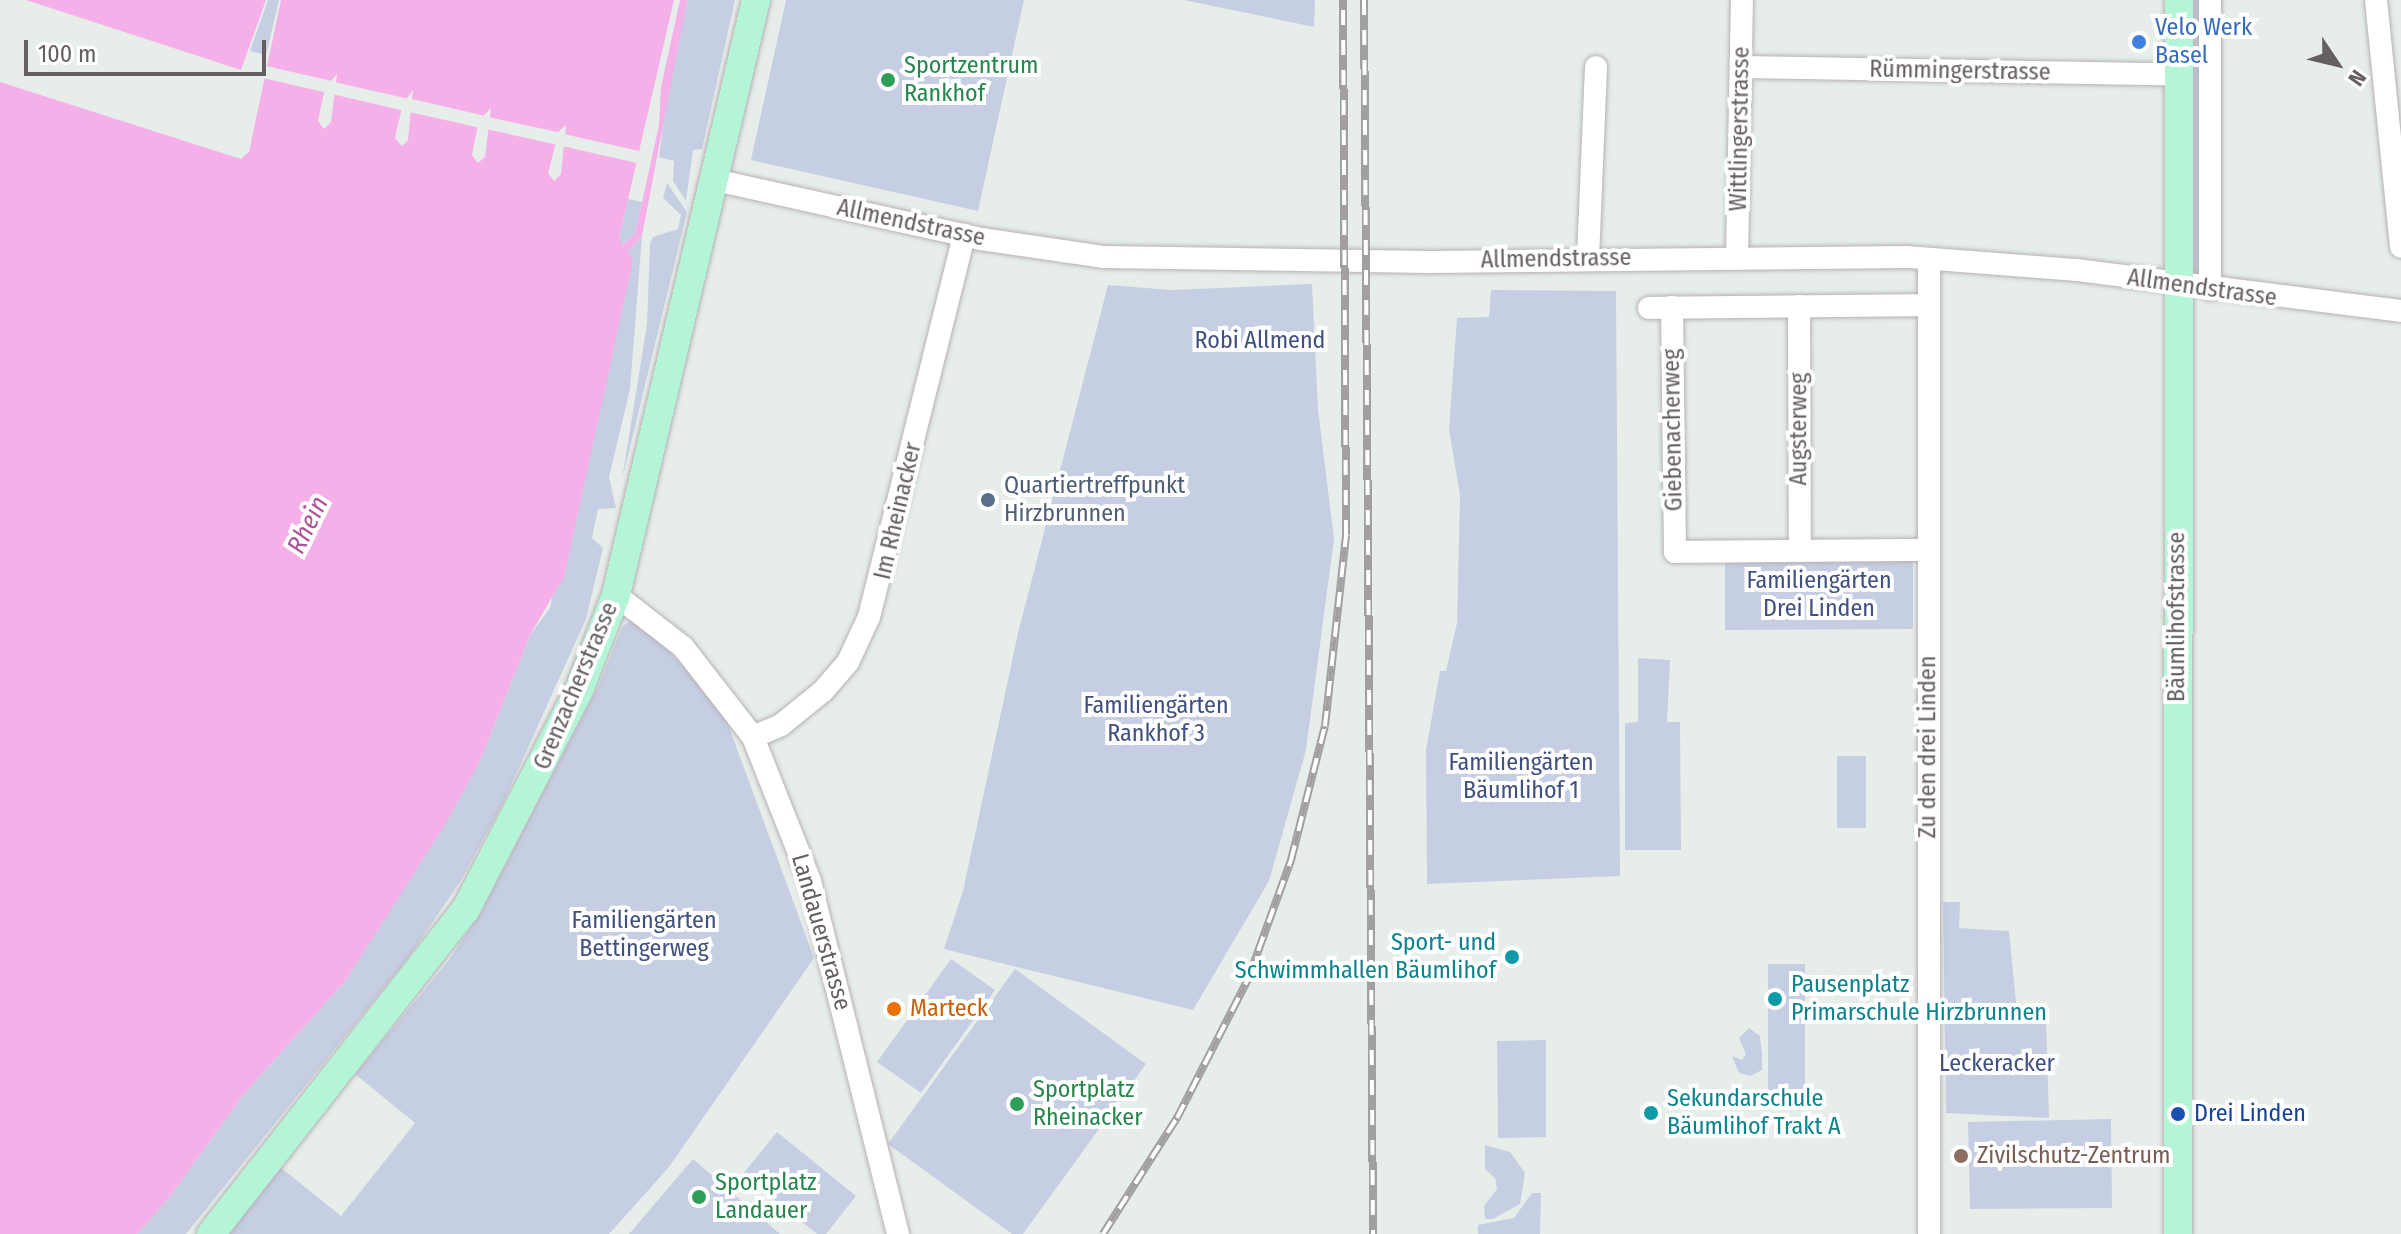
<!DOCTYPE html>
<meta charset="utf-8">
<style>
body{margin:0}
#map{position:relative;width:2401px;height:1234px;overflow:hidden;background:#e7eeea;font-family:"Fira Sans Condensed",sans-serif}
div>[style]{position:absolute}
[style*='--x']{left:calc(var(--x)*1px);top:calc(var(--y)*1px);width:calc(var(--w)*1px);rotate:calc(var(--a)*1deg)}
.green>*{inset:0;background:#c6cee3}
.water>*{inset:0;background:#f5b0ea}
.pier>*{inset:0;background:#e7eeea}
.roads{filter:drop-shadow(0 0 2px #b7b1b5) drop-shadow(0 0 2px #b7b1b5)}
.minor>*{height:22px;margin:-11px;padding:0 11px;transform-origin:11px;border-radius:11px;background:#fff}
.major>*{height:28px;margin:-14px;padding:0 14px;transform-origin:14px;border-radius:14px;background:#b4f5d8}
.rail>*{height:8px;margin-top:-4px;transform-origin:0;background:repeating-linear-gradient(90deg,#fff 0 15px,#a29fa1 0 30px);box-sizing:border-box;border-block:2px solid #a29fa1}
.dots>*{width:22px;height:22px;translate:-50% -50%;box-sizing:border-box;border:4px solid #fff;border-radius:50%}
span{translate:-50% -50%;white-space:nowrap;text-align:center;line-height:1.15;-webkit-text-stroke:8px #fff;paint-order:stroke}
.shop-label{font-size:24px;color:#366cbe}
.left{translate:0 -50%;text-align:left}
.leisure-label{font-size:24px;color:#27864d}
.street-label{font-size:24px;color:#655e63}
.park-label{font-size:24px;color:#405081}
.service-label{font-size:24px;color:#4e5e75}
.culture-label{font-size:24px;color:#0d838f}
.right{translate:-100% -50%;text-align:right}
.food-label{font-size:24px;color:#c56008}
.transit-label{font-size:24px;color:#164399}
.education-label{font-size:24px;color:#785e54}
.water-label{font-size:26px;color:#ae5299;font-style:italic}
.north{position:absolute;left:2297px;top:24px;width:80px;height:80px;-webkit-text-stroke:6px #fff;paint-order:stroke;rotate:125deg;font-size:22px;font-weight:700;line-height:32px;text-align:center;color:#655e63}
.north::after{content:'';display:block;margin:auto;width:28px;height:36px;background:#655e63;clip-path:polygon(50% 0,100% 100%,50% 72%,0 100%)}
.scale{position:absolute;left:24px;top:40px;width:242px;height:36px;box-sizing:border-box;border:4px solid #655e63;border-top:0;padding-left:10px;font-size:24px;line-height:28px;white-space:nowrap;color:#655e63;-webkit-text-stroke:6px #fff;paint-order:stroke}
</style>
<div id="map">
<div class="green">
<i style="clip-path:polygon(268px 0,279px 0,266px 55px,250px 51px)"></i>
<i style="clip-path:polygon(687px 0,735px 0,702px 149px,693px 150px,686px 201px,673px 181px,674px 161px,659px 157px,668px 88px)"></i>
<i style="clip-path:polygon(786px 0,1024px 0,978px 211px,751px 160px)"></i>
<i style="clip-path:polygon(1184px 0,1315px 0,1314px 27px)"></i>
<i style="clip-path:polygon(2179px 0,2210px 0,2210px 289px,2177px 260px)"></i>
<i style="clip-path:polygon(667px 183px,687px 212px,622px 480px,647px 324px,650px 244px,653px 237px,678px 229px,681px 215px,663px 198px)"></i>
<i style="clip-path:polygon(628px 199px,642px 202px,635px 234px,622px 245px,619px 238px)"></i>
<i style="clip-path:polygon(642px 236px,630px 389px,609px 477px,616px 508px,598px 509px,592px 538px,603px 548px,586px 619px,503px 803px,460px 882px,408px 958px,186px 1234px,137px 1234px,171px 1195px,242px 1096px,345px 981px,479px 763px,530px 635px,550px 608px,627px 252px)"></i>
<i style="clip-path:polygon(1312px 284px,1318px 409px,1334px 539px,1306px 750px,1269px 881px,1193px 1010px,944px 949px,963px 891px,1018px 633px,1108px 285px,1172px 290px)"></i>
<i style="clip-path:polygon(1491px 290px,1616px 291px,1620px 876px,1427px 884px,1426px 750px,1440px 671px,1446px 671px,1457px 623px,1460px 495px,1449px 429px,1457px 318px,1489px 317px)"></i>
<i style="clip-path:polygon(1725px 560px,1913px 560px,1913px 629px,1725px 630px)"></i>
<i style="clip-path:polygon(634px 618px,688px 670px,725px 716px,814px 958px,669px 1167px,609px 1234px,227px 1234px,280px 1167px,341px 1216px,415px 1123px,355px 1074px,449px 960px,481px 912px,600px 683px,622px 627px)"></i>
<i style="clip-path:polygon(1638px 658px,1670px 660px,1667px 722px,1680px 722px,1681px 850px,1625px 850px,1625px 723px,1638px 722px)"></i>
<i style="clip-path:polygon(1837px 756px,1866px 756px,1866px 828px,1837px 828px)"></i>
<i style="clip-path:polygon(1943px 902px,1960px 902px,1959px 928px,2009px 931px,2017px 1011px,2046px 1017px,2049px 1118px,1946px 1113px)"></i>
<i style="clip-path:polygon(951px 959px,995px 990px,921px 1093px,877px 1062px)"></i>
<i style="clip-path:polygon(1768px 964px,1805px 964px,1805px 1092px,1768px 1092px)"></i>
<i style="clip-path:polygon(1015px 969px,1146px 1064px,1023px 1234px,1012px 1234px,888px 1144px)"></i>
<i style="clip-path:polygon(1749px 1028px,1760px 1036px,1762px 1054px,1762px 1070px,1750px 1076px,1739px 1073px,1732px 1056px,1742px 1060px,1746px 1054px,1739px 1038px)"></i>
<i style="clip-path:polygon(1546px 1040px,1546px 1137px,1498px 1138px,1497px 1041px)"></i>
<i style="clip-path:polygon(2111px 1119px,2112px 1208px,1970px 1209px,1968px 1122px)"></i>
<i style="clip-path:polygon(777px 1132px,856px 1196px,826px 1234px,817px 1234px,743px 1174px)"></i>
<i style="clip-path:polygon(1485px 1145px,1510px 1152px,1525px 1173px,1520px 1204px,1493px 1219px,1485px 1219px,1484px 1206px,1497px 1189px,1495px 1178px,1485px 1169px)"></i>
<i style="clip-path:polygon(693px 1159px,780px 1234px,629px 1234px)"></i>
<i style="clip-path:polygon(1532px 1193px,1541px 1193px,1540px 1234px,1478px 1234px,1478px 1225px,1514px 1218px)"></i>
</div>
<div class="water">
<i style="clip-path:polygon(26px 0,266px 0,241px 70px)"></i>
<i style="clip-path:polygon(evenodd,281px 0,674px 0,619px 238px,623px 245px,635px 234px,659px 125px,661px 87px,680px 0,687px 0,642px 236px,627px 252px,633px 260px,564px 577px,530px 635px,479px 763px,441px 831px,345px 981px,242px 1096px,171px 1195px,137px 1234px,0 1234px,0 82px,241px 159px,249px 152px,281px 0,337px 74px,331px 122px,324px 129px,318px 121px,325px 88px,337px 74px,281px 0,413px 90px,408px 140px,402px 146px,395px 138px,403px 103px,413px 90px,281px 0,491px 108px,485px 157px,478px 163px,472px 155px,479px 120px,491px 108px,281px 0,566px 125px,561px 174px,554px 181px,548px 173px,559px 131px,566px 125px)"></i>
</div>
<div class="pier">
<i style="clip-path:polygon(266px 66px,332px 81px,328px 93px,263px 78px)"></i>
<i style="clip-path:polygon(334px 82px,409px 99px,405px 111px,332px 94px)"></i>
<i style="clip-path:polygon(412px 99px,485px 116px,481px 128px,409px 112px)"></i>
<i style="clip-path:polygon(488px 117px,562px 133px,558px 145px,486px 129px)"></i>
<i style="clip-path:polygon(564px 134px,639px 151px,637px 163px,562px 146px)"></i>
</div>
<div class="roads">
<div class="minor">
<i style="--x:2376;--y:0;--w:248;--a:84.2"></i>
<i style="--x:1741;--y:67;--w:438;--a:1"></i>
<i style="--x:715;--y:180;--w:272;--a:12.5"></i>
<i style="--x:981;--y:239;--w:125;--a:8.3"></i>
<i style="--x:1105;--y:257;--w:324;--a:0.9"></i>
<i style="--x:1429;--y:262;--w:478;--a:-0.6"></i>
<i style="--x:1907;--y:257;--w:170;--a:4.4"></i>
<i style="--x:2077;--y:270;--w:327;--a:7.2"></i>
<i style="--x:1588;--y:258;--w:191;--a:-87.6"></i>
<i style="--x:1737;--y:258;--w:258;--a:-88.9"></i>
<i style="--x:1929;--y:260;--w:974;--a:90"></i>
<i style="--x:2210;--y:289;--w:289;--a:-90"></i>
<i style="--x:1799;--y:306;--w:245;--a:89.8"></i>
<i style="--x:1672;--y:307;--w:245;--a:89.3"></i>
<i style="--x:1675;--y:552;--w:253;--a:-0.5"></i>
<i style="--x:1649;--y:308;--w:277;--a:-0.6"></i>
<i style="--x:616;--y:595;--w:85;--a:37.8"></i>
<i style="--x:683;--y:647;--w:114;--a:52.1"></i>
<i style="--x:753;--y:737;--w:155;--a:68.4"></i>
<i style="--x:810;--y:881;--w:364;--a:76"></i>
<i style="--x:753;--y:737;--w:30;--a:-23"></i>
<i style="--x:781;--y:725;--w:54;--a:-39"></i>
<i style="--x:823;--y:691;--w:38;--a:-49"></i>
<i style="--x:848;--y:662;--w:50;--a:-65"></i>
<i style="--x:869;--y:617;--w:394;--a:-76"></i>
</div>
<div class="major">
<i style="--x:211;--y:1234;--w:413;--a:-51.9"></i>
<i style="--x:466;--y:909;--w:246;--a:-62.7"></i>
<i style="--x:579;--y:690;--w:102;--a:-68.7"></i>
<i style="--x:616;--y:595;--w:611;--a:-76.76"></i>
<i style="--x:2178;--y:1234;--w:1234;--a:-89.95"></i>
</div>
</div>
<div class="rail">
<i style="--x:1364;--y:0;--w:1234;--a:89.58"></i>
<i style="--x:1103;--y:1234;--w:138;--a:-57.5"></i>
<i style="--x:1177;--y:1118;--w:156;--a:-62.9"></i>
<i style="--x:1248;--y:979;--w:127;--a:-70.1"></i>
<i style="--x:1291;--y:860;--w:138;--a:-75.8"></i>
<i style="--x:1325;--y:726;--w:192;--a:-83.7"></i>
<i style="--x:1346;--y:535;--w:535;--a:-90.32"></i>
</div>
<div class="dots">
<i style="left:2139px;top:42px;background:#3f7fe0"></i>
<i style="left:888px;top:80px;background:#2e9e5b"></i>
<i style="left:988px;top:500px;background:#5c6f8a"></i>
<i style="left:1512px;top:957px;background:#0f9aa8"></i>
<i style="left:1775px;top:999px;background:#0f9aa8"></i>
<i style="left:894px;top:1009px;background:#e8710a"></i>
<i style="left:1017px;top:1104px;background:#2e9e5b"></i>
<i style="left:1651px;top:1113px;background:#0f9aa8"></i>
<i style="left:2178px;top:1114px;background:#1a4fb4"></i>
<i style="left:1961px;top:1156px;background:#8d6e63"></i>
<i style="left:699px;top:1197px;background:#2e9e5b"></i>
</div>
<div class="shop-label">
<span class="left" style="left:2155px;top:42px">Velo Werk<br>Basel</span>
</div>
<div class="leisure-label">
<span class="left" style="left:904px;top:80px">Sportzentrum<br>Rankhof</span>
<span class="left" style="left:1033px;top:1104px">Sportplatz<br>Rheinacker</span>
<span class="left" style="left:715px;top:1197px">Sportplatz<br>Landauer</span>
</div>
<div class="street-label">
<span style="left:1960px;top:71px;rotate:1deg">Rümmingerstrasse</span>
<span style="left:1740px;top:129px;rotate:-89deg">Wittlingerstrasse</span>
<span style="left:911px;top:223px;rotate:12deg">Allmendstrasse</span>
<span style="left:1556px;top:259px;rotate:-1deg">Allmendstrasse</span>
<span style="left:2202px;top:288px;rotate:8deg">Allmendstrasse</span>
<span style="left:1799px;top:429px;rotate:-90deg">Augsterweg</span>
<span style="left:1673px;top:430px;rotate:-91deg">Giebenacherweg</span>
<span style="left:898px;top:511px;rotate:-77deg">Im Rheinacker</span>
<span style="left:2177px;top:617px;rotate:-90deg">Bäumlihofstrasse</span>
<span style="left:576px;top:686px;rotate:-67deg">Grenzacherstrasse</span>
<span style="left:1928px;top:747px;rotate:-90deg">Zu den drei Linden</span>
<span style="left:821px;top:932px;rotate:74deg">Landauerstrasse</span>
</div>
<div class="park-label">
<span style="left:1260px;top:341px">Robi Allmend</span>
<span style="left:1819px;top:595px">Familiengärten<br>Drei Linden</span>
<span style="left:1156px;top:720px">Familiengärten<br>Rankhof 3</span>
<span style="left:1521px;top:777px">Familiengärten<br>Bäumlihof 1</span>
<span style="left:644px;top:935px">Familiengärten<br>Bettingerweg</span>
<span style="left:1997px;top:1064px">Leckeracker</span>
</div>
<div class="service-label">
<span class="left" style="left:1004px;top:500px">Quartiertreffpunkt<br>Hirzbrunnen</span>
</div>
<div class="culture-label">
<span class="right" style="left:1496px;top:957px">Sport- und<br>Schwimmhallen Bäumlihof</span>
<span class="left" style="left:1791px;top:999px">Pausenplatz<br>Primarschule Hirzbrunnen</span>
<span class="left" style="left:1667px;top:1113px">Sekundarschule<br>Bäumlihof Trakt A</span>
</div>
<div class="food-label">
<span class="left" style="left:910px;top:1009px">Marteck</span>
</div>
<div class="transit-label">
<span class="left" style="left:2194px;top:1114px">Drei Linden</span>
</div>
<div class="education-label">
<span class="left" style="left:1977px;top:1156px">Zivilschutz-Zentrum</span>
</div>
<div class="water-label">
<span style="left:308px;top:525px;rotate:-64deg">Rhein</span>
</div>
<div class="north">N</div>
<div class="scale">100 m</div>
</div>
